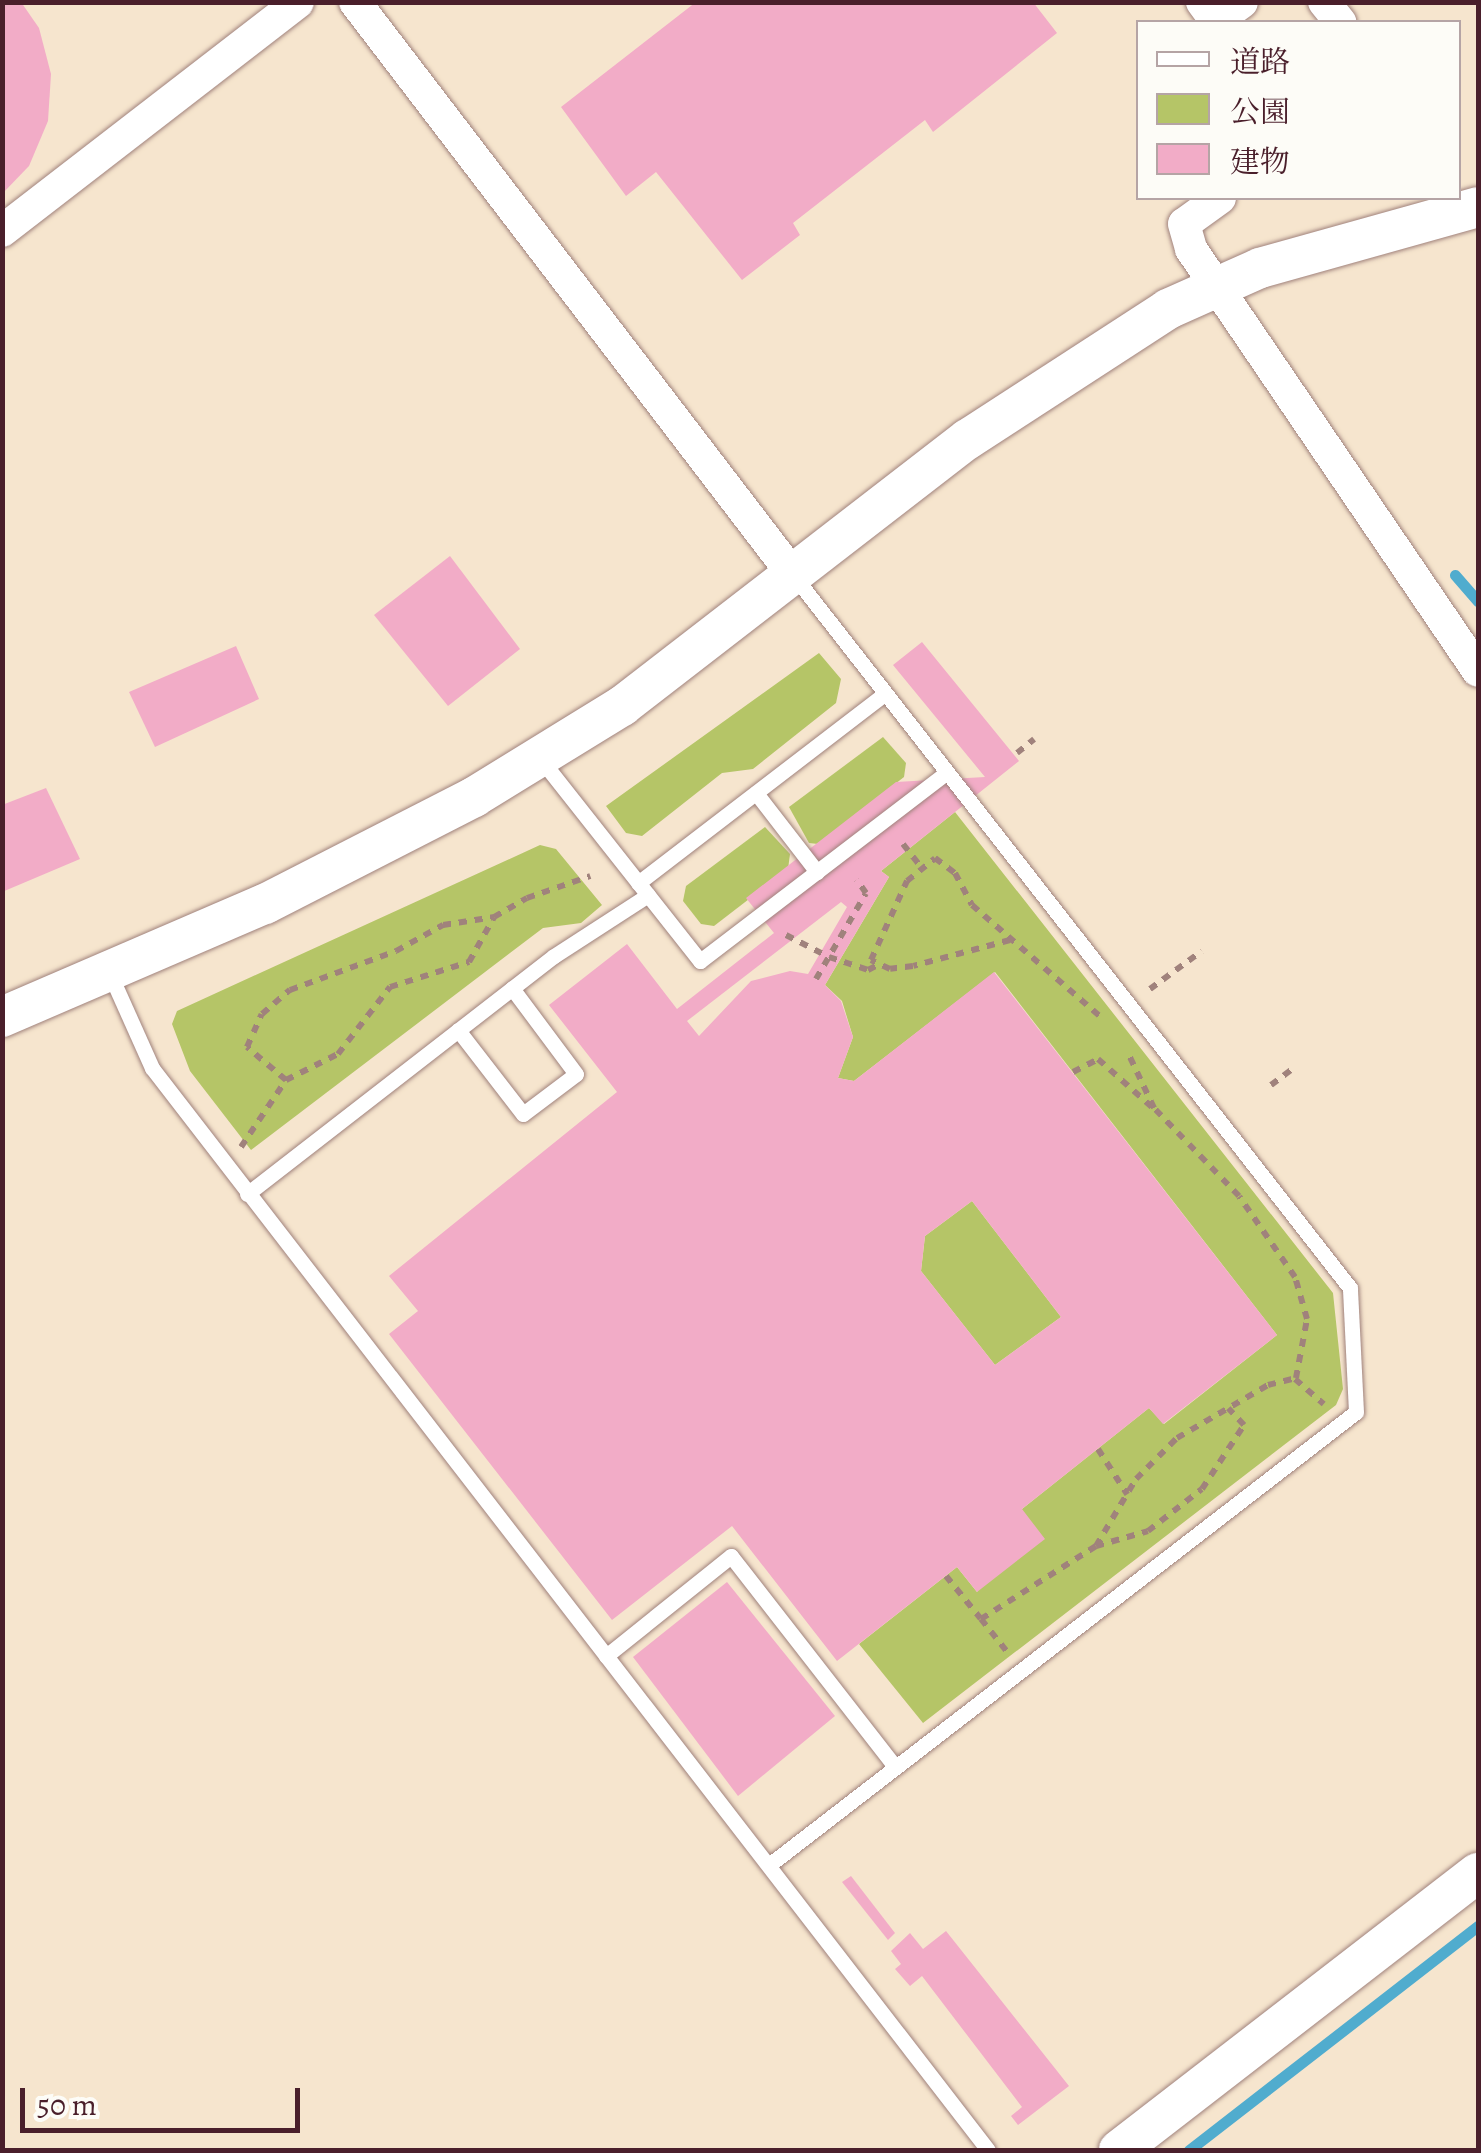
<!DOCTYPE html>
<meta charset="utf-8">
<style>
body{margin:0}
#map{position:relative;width:1481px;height:2153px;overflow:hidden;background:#f6e5ce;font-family:Alegreya,"Noto Serif JP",serif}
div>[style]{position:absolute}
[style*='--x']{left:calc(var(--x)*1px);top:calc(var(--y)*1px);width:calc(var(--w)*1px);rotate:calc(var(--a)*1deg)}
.green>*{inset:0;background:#b5c567}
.stream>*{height:11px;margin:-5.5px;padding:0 5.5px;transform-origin:5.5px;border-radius:5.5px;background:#50acce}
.building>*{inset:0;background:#f2acc7}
.path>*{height:6px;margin-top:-3px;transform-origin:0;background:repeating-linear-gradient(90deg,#a0827c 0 8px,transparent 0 16px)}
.roads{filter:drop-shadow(0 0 2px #a0827c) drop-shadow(0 0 2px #a0827c)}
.service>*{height:15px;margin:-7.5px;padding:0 7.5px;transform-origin:7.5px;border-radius:7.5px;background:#fff}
.minor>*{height:32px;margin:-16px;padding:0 16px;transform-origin:16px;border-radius:16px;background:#fff}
.tertiary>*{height:40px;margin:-20px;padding:0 20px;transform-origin:20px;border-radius:20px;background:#fff}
span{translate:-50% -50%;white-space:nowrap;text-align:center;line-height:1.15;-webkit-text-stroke:8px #fdfcf7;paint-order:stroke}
.frame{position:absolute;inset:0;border:5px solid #4a1f2b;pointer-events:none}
.legend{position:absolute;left:1136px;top:20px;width:325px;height:180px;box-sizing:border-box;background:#fdfcf7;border:2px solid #b5a4a5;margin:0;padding:12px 18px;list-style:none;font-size:30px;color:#4a1f2b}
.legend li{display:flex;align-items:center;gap:20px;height:50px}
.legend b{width:50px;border:2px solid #b5a4a5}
.scale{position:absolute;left:20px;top:2088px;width:280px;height:45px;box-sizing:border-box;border:5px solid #4a1f2b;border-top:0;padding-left:12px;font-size:30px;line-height:35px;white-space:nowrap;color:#4a1f2b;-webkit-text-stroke:8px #fdfcf7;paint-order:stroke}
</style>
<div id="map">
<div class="green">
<i style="clip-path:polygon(819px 653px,841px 679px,836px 703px,753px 769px,722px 773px,642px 836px,626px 833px,606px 806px)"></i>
<i style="clip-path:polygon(883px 737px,906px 763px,904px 777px,818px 844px,809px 843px,789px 807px)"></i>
<i style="clip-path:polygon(955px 812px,1333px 1293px,1343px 1389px,1336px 1405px,923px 1723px,859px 1644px,957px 1567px,977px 1592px,1022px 1509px,1149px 1408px,1164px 1424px,1277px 1335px,995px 972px,854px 1081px,838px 1078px,853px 1037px,842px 1001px,825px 985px,889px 877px,881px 871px)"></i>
<i style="clip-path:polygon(765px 827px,790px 854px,788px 869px,714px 926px,701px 924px,683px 901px,686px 886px)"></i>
<i style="clip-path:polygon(540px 845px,556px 849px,602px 905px,581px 923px,543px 928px,251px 1150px,190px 1071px,172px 1024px,177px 1011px)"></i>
<i style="clip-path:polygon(972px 1201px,1061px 1317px,995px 1365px,921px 1271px,925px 1236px)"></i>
</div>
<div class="stream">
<i style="--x:1455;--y:575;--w:35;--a:49"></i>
<i style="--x:1189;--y:2150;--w:366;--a:-37.8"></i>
</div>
<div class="building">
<i style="clip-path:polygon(2px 2px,21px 2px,39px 28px,51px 74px,48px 121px,29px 166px,2px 194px)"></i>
<i style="clip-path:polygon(696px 2px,1033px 2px,1057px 33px,933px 132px,925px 120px,793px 223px,800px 235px,742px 280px,656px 172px,626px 196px,561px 107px)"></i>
<i style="clip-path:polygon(450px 556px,520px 649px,448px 706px,374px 615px)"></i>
<i style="clip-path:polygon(evenodd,922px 642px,1019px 761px,881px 871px,889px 877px,825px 985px,841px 1001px,853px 1037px,838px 1078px,854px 1081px,994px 972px,1277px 1335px,1163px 1424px,1149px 1408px,1022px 1509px,1045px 1539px,977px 1592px,957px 1567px,837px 1661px,732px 1526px,612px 1620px,389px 1334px,418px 1311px,389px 1276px,617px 1092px,549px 1005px,627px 944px,677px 1009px,774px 933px,746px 898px,896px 782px,985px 777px,893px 665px,922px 642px,841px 902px,847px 907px,808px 974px,790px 971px,751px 981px,699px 1036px,687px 1021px,841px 902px,922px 642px,972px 1201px,1061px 1317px,995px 1365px,921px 1271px,925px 1236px,972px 1201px)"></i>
<i style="clip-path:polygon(236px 646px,259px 699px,155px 747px,129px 692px)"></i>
<i style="clip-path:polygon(46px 788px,80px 859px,2px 892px,2px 805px)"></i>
<i style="clip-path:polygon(727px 1582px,835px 1716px,738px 1796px,633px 1657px)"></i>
<i style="clip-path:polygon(851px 1876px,895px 1933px,888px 1940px,842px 1882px)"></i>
<i style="clip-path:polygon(946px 1931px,1069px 2086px,1018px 2125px,1011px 2116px,1022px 2107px,922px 1976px,910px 1986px,895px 1969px,901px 1964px,891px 1951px,910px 1933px,923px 1949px)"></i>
</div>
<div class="path">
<i style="--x:1017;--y:753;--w:22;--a:-39"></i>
<i style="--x:903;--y:844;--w:31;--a:52"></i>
<i style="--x:786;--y:935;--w:48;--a:27.1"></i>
<i style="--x:829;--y:957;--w:41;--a:18.4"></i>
<i style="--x:868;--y:970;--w:9;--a:-27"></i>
<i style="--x:1010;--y:940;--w:100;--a:165"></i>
<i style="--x:913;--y:966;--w:23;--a:173"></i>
<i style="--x:890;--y:969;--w:21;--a:-155"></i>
<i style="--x:871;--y:960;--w:87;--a:-65.5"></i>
<i style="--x:907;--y:881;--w:36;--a:-39"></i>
<i style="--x:935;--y:858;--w:25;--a:37"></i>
<i style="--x:955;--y:873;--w:36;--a:62"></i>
<i style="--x:972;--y:905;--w:171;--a:41"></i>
<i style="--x:816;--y:979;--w:99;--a:-59.8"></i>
<i style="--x:866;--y:893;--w:16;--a:-125"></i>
<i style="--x:1150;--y:989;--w:64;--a:-36.2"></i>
<i style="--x:1073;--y:1072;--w:28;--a:-27"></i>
<i style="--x:1098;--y:1059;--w:74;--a:41.7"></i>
<i style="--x:286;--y:1080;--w:51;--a:-139.8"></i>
<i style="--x:247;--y:1047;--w:36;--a:-66"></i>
<i style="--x:262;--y:1014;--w:37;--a:-41"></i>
<i style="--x:290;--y:990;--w:113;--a:-20.2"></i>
<i style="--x:396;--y:951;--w:54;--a:-29"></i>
<i style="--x:443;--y:925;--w:52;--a:-8.9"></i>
<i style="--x:494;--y:917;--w:38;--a:-30"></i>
<i style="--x:527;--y:898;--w:67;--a:-19.2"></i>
<i style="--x:1271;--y:1085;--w:26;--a:-37"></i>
<i style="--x:241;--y:1147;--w:81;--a:-56.1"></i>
<i style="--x:286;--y:1080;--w:58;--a:-26.6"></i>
<i style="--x:338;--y:1054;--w:85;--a:-52.2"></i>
<i style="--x:390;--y:987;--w:83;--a:-17.6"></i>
<i style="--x:469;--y:962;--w:51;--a:-60.9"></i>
<i style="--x:1295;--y:1379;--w:38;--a:41"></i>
<i style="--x:1098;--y:1449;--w:54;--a:57.2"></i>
<i style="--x:1096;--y:1546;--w:54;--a:-16.1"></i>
<i style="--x:1148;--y:1531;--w:68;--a:-37.9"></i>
<i style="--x:1202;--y:1489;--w:77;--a:-56.7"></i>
<i style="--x:1244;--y:1425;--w:23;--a:-133"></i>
<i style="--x:946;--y:1576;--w:55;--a:50.9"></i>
<i style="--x:981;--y:1619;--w:136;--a:-32.4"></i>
<i style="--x:1096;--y:1546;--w:78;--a:-59.2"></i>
<i style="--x:1136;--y:1479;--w:58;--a:-45"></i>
<i style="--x:1177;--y:1438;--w:105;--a:-30.2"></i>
<i style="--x:1268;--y:1385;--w:29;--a:-14"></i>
<i style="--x:1296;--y:1378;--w:60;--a:-79.4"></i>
<i style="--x:1307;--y:1319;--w:44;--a:-105.9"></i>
<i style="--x:1295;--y:1277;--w:98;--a:-124.7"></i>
<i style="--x:1239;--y:1196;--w:122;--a:-134"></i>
<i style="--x:1154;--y:1108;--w:63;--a:-115.3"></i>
<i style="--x:981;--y:1619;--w:43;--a:51.5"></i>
</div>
<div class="roads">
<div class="service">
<i style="--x:539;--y:757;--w:260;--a:51.7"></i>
<i style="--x:700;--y:961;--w:306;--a:-37.4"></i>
<i style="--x:756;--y:793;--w:100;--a:52.3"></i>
<i style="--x:638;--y:883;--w:307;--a:-37.5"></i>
<i style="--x:110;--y:974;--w:103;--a:65.9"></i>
<i style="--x:152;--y:1068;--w:1367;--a:52.31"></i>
<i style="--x:458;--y:1030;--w:106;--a:52.3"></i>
<i style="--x:523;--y:1114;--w:66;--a:-37"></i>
<i style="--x:576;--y:1074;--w:107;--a:-126.7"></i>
<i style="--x:247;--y:1194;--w:388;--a:-37.8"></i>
<i style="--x:554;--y:956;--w:112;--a:-33"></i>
<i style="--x:606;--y:1656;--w:160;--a:-38.7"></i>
<i style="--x:731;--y:1556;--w:267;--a:52.1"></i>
<i style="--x:769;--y:1865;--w:741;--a:-37.66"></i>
<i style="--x:1356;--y:1412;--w:124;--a:-92.8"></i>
<i style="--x:1350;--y:1288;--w:903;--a:-127.99"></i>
</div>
<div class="minor">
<i style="--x:355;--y:2;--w:723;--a:52.59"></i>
<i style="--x:1202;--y:2;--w:24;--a:54"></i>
<i style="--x:1216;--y:21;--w:32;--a:-36"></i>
<i style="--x:1324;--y:2;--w:26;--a:51"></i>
<i style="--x:1220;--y:198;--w:44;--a:144.2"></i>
<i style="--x:1184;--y:224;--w:26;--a:74"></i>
<i style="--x:1191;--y:249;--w:510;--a:55.78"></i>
<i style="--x:2;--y:231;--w:374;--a:-37.7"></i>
</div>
<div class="tertiary">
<i style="--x:2;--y:1017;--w:286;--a:-23.3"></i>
<i style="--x:265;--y:904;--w:235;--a:-27.1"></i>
<i style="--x:474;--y:797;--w:174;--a:-31.6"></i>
<i style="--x:622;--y:706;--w:437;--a:-37.7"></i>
<i style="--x:968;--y:439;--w:239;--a:-33"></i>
<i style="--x:1168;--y:309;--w:101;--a:-24"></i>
<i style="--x:1260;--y:268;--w:226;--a:-15.6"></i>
<i style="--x:1119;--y:2150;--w:453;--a:-37.7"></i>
</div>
</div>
<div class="frame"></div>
<ul class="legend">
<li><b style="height:12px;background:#fff"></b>道路</li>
<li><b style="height:28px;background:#b5c567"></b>公園</li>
<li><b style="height:28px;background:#f2acc7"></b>建物</li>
</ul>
<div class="scale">50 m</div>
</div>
